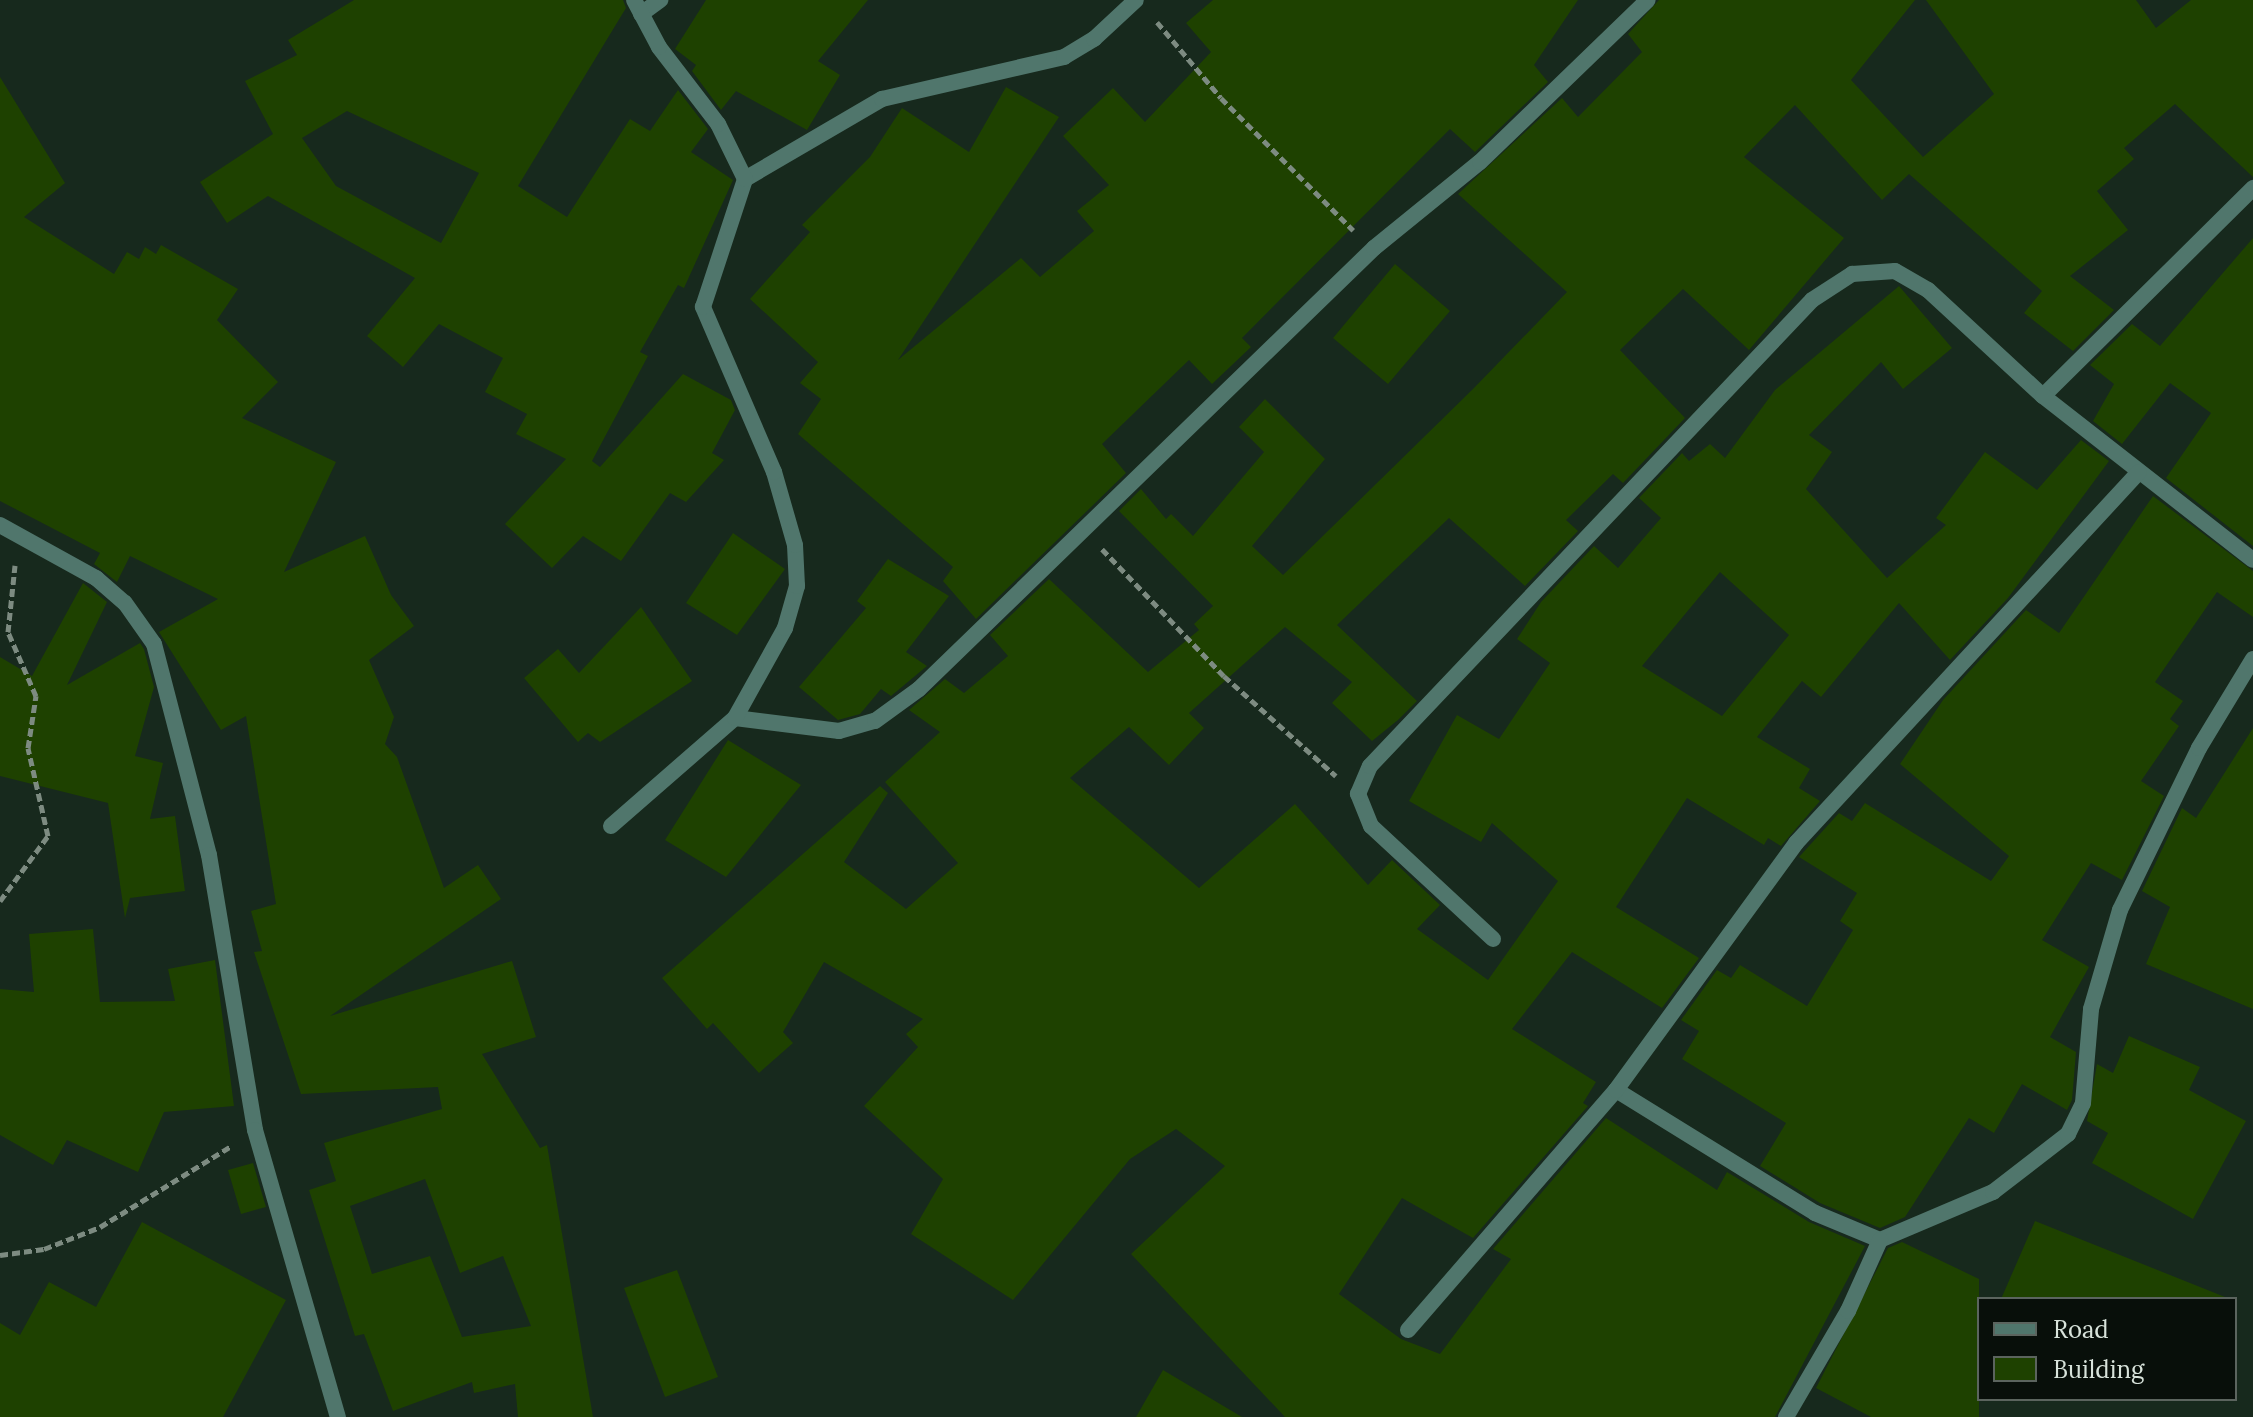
<!DOCTYPE html>
<style>
body{margin:0}
#map{position:relative;width:2253px;height:1417px;overflow:hidden;background:#17291d;font-family:Lora,serif}
div>[style]{position:absolute}
[style*='--x']{left:calc(var(--x)*1px);top:calc(var(--y)*1px);width:calc(var(--w)*1px);rotate:calc(var(--a)*1deg)}
.building>*{inset:0;background:#1e4100}
.path>*{height:5px;margin-top:-2.5px;transform-origin:0;background:repeating-linear-gradient(90deg,#7d8b81 0 8px,transparent 0 12px)}
.minor>*{height:16px;margin:-8px;padding:0 8px;transform-origin:8px;border-radius:8px;background:#50766c}
span{translate:-50% -50%;white-space:nowrap;text-align:center;line-height:1.15;-webkit-text-stroke:6px #080f0a;paint-order:stroke}
.legend{position:absolute;left:1977px;top:1297px;width:260px;height:104px;box-sizing:border-box;background:#080f0a;border:2px solid #5b645e;margin:0;padding:10px 14px;list-style:none;font-size:24px;color:#d8e3db}
.legend li{display:flex;align-items:center;gap:16px;height:40px}
.legend b{width:40px;border:2px solid #5b645e}
</style>
<div id="map">
<div class="building">
<i style="clip-path:polygon(evenodd,354px 0,623px 0,626px 8px,518px 186px,567px 217px,630px 119px,650px 131px,678px 90px,708px 129px,691px 152px,733px 180px,684px 288px,678px 285px,640px 352px,648px 356px,592px 461px,600px 467px,683px 374px,731px 400px,735px 410px,712px 453px,724px 460px,686px 502px,670px 493px,621px 561px,583px 536px,552px 568px,505px 524px,566px 459px,516px 434px,527px 414px,485px 392px,503px 358px,439px 324px,403px 367px,367px 336px,415px 278px,268px 196px,227px 223px,200px 182px,273px 134px,245px 81px,297px 55px,288px 40px,354px 0,347px 111px,479px 173px,441px 243px,336px 186px,302px 138px,347px 111px)"></i>
<i style="clip-path:polygon(706px 0,868px 0,818px 61px,840px 75px,807px 130px,736px 91px,721px 110px,692px 71px,696px 65px,675px 49px)"></i>
<i style="clip-path:polygon(1213px 0,1578px 0,1534px 65px,1548px 82px,1475px 152px,1450px 129px,1242px 338px,1251px 347px,1212px 384px,1189px 360px,1102px 444px,1126px 473px,976px 619px,943px 581px,953px 567px,798px 434px,821px 399px,800px 383px,818px 362px,750px 299px,810px 232px,802px 225px,870px 157px,902px 108px,969px 152px,1006px 87px,1059px 117px,898px 360px,1021px 258px,1040px 277px,1094px 231px,1077px 211px,1109px 185px,1063px 136px,1113px 88px,1145px 122px,1211px 52px,1186px 23px)"></i>
<i style="clip-path:polygon(evenodd,1659px 0,1915px 0,1851px 80px,1923px 157px,1994px 94px,1926px 0,2136px 0,2156px 28px,2191px 0,2253px 0,2253px 177px,2175px 104px,2124px 148px,2134px 159px,2097px 191px,2128px 230px,2070px 276px,2114px 310px,2073px 351px,2024px 313px,2042px 291px,1909px 174px,1882px 200px,1795px 105px,1744px 157px,1844px 238px,1749px 350px,1683px 289px,1620px 350px,1685px 418px,1623px 483px,1613px 474px,1566px 520px,1578px 531px,1525px 586px,1449px 518px,1337px 625px,1417px 701px,1398px 720px,1372px 741px,1332px 703px,1352px 682px,1285px 627px,1189px 713px,1204px 728px,1169px 765px,1129px 727px,1070px 778px,1199px 888px,1295px 804px,1368px 885px,1392px 860px,1440px 905px,1417px 929px,1488px 980px,1558px 881px,1492px 823px,1481px 842px,1409px 801px,1457px 715px,1499px 739px,1550px 663px,1517px 639px,1541px 602px,1594px 546px,1618px 568px,1661px 518px,1639px 498px,1682px 453px,1689px 461px,1710px 444px,1725px 458px,1775px 390px,1899px 286px,1952px 348px,1903px 389px,1881px 362px,1809px 435px,1832px 452px,1806px 489px,1887px 578px,1946px 525px,1936px 518px,1985px 452px,2037px 490px,2081px 440px,2109px 461px,2008px 598px,1950px 660px,1899px 603px,1821px 697px,1802px 681px,1757px 737px,1810px 769px,1799px 788px,1820px 801px,1781px 846px,1768px 838px,1764px 845px,1687px 798px,1616px 907px,1699px 958px,1662px 1008px,1572px 952px,1512px 1029px,1596px 1082px,1583px 1103px,1588px 1106px,1473px 1238px,1402px 1198px,1339px 1294px,1401px 1339px,1440px 1354px,1511px 1259px,1493px 1249px,1606px 1118px,1717px 1190px,1727px 1172px,1809px 1222px,1865px 1246px,1775px 1417px,1285px 1417px,1131px 1254px,1225px 1166px,1176px 1129px,1130px 1159px,1013px 1300px,911px 1234px,943px 1179px,864px 1106px,918px 1047px,906px 1034px,923px 1019px,824px 962px,783px 1032px,793px 1043px,759px 1073px,713px 1023px,707px 1029px,662px 978px,880px 786px,888px 793px,844px 862px,906px 909px,958px 863px,885px 782px,940px 732px,909px 710px,945px 679px,964px 693px,1008px 656px,990px 635px,1049px 579px,1148px 672px,1199px 630px,1194px 624px,1213px 606px,1119px 511px,1141px 489px,1166px 519px,1171px 514px,1193px 536px,1264px 452px,1239px 427px,1265px 399px,1325px 459px,1252px 546px,1283px 575px,1474px 388px,1567px 292px,1458px 194px,1562px 98px,1578px 117px,1642px 52px,1628px 34px,1659px 0,1720px 572px,1789px 635px,1722px 716px,1642px 666px,1720px 572px)"></i>
<i style="clip-path:polygon(evenodd,0 77px,65px 183px,24px 217px,114px 274px,127px 252px,139px 259px,145px 247px,156px 254px,161px 245px,238px 289px,217px 320px,278px 382px,242px 418px,336px 462px,284px 572px,365px 536px,391px 595px,414px 626px,369px 660px,394px 717px,385px 744px,397px 757px,444px 888px,478px 865px,501px 899px,330px 1016px,512px 961px,536px 1037px,482px 1054px,540px 1148px,547px 1145px,593px 1417px,518px 1417px,515px 1384px,474px 1393px,472px 1382px,393px 1411px,364px 1334px,355px 1336px,309px 1190px,336px 1181px,324px 1143px,442px 1109px,438px 1087px,301px 1094px,254px 952px,262px 951px,251px 911px,276px 904px,246px 716px,221px 730px,159px 632px,218px 599px,130px 556px,117px 582px,94px 564px,100px 553px,0 501px,0 77px,425px 1179px,460px 1273px,503px 1256px,531px 1326px,462px 1337px,430px 1256px,372px 1274px,350px 1206px,425px 1179px)"></i>
<i style="clip-path:polygon(2253px 238px,2253px 546px,2166px 478px,2211px 413px,2170px 383px,2122px 444px,2093px 421px,2114px 384px,2090px 365px,2132px 324px,2160px 346px)"></i>
<i style="clip-path:polygon(1395px 264px,1450px 311px,1388px 384px,1333px 338px)"></i>
<i style="clip-path:polygon(2153px 496px,2253px 571px,2253px 617px,2217px 592px,2155px 682px,2183px 701px,2170px 719px,2179px 726px,2141px 781px,2164px 796px,2122px 880px,2091px 863px,2042px 940px,2089px 967px,2050px 1037px,2076px 1052px,2072px 1100px,2067px 1110px,2022px 1084px,1994px 1133px,1969px 1118px,1905px 1217px,1880px 1228px,1820px 1203px,1760px 1166px,1786px 1123px,1682px 1059px,1699px 1031px,1681px 1020px,1717px 970px,1731px 978px,1740px 965px,1807px 1006px,1853px 930px,1840px 921px,1857px 893px,1799px 857px,1839px 813px,1852px 821px,1865px 803px,1991px 881px,2009px 856px,1900px 764px,1943px 700px,2026px 610px,2059px 633px)"></i>
<i style="clip-path:polygon(733px 533px,785px 569px,737px 635px,686px 603px)"></i>
<i style="clip-path:polygon(888px 559px,949px 596px,906px 652px,927px 666px,891px 696px,881px 689px,860px 714px,838px 720px,799px 687px,866px 608px,857px 601px)"></i>
<i style="clip-path:polygon(83px 583px,107px 602px,67px 685px,140px 643px,144px 649px,154px 687px,135px 756px,163px 763px,150px 819px,175px 816px,185px 891px,130px 898px,125px 918px,108px 803px,0 776px,0 657px,32px 676px)"></i>
<i style="clip-path:polygon(641px 607px,692px 681px,600px 742px,588px 733px,578px 742px,524px 678px,558px 649px,579px 673px)"></i>
<i style="clip-path:polygon(2253px 728px,2253px 1009px,2146px 964px,2170px 907px,2142px 891px,2182px 808px,2196px 818px)"></i>
<i style="clip-path:polygon(728px 740px,801px 785px,726px 877px,665px 840px)"></i>
<i style="clip-path:polygon(93px 929px,100px 1002px,175px 1001px,168px 969px,215px 960px,234px 1106px,164px 1112px,138px 1172px,67px 1140px,53px 1165px,0 1135px,0 989px,34px 992px,29px 934px)"></i>
<i style="clip-path:polygon(2129px 1036px,2200px 1067px,2189px 1090px,2246px 1121px,2193px 1219px,2092px 1163px,2108px 1133px,2087px 1121px,2097px 1064px,2113px 1073px)"></i>
<i style="clip-path:polygon(253px 1163px,266px 1207px,241px 1214px,228px 1170px)"></i>
<i style="clip-path:polygon(2035px 1221px,2225px 1297px,2225px 1299px,2001px 1299px)"></i>
<i style="clip-path:polygon(142px 1222px,286px 1300px,223px 1417px,0 1417px,0 1323px,20px 1335px,49px 1282px,96px 1307px)"></i>
<i style="clip-path:polygon(1902px 1242px,1979px 1279px,1979px 1417px,1871px 1417px,1816px 1388px,1888px 1248px)"></i>
<i style="clip-path:polygon(677px 1270px,718px 1377px,665px 1397px,624px 1288px)"></i>
<i style="clip-path:polygon(1163px 1370px,1242px 1417px,1136px 1417px)"></i>
</div>
<div class="path">
<i style="--x:1157;--y:22;--w:99;--a:49.9"></i>
<i style="--x:1221;--y:98;--w:187;--a:45"></i>
<i style="--x:1102;--y:549;--w:176;--a:46.2"></i>
<i style="--x:1224;--y:676;--w:150;--a:41.8"></i>
<i style="--x:0;--y:901;--w:81;--a:-53.6"></i>
<i style="--x:48;--y:836;--w:90;--a:-102.8"></i>
<i style="--x:28;--y:748;--w:53;--a:-81.3"></i>
<i style="--x:36;--y:696;--w:70;--a:-113.6"></i>
<i style="--x:8;--y:632;--w:67;--a:-84"></i>
<i style="--x:0;--y:1255;--w:44;--a:-7.8"></i>
<i style="--x:44;--y:1249;--w:60;--a:-21.4"></i>
<i style="--x:100;--y:1227;--w:154;--a:-31.7"></i>
</div>
<div class="minor">
<i style="--x:641;--y:14;--w:24;--a:-36"></i>
<i style="--x:745;--y:179;--w:159;--a:-30.3"></i>
<i style="--x:882;--y:99;--w:187;--a:-13"></i>
<i style="--x:1064;--y:57;--w:35;--a:-31"></i>
<i style="--x:1094;--y:39;--w:57;--a:-42.9"></i>
<i style="--x:2043;--y:396;--w:296;--a:-44.7"></i>
<i style="--x:0;--y:525;--w:110;--a:28.9"></i>
<i style="--x:96;--y:578;--w:38;--a:41"></i>
<i style="--x:125;--y:603;--w:50;--a:54.7"></i>
<i style="--x:154;--y:644;--w:218;--a:75.4"></i>
<i style="--x:209;--y:855;--w:279;--a:80.5"></i>
<i style="--x:255;--y:1130;--w:299;--a:73.9"></i>
<i style="--x:735;--y:718;--w:105;--a:7.1"></i>
<i style="--x:839;--y:731;--w:37;--a:-16"></i>
<i style="--x:875;--y:721;--w:54;--a:-36"></i>
<i style="--x:919;--y:689;--w:634;--a:-44.1"></i>
<i style="--x:1374;--y:248;--w:136;--a:-39.1"></i>
<i style="--x:1480;--y:162;--w:233;--a:-44"></i>
<i style="--x:611;--y:826;--w:164;--a:-41.1"></i>
<i style="--x:735;--y:718;--w:103;--a:-60.9"></i>
<i style="--x:785;--y:628;--w:44;--a:-74.1"></i>
<i style="--x:797;--y:586;--w:41;--a:-92.8"></i>
<i style="--x:795;--y:545;--w:76;--a:-106"></i>
<i style="--x:774;--y:472;--w:180;--a:-113.3"></i>
<i style="--x:703;--y:307;--w:135;--a:-71.8"></i>
<i style="--x:745;--y:179;--w:61;--a:-116.1"></i>
<i style="--x:718;--y:124;--w:97;--a:-127.5"></i>
<i style="--x:659;--y:47;--w:53;--a:-118"></i>
<i style="--x:1493;--y:939;--w:166;--a:-137.2"></i>
<i style="--x:1371;--y:826;--w:35;--a:-112"></i>
<i style="--x:1358;--y:794;--w:30;--a:-67"></i>
<i style="--x:1370;--y:766;--w:642;--a:-46.51"></i>
<i style="--x:1812;--y:300;--w:48;--a:-33"></i>
<i style="--x:1852;--y:274;--w:43;--a:-4"></i>
<i style="--x:1895;--y:271;--w:38;--a:30"></i>
<i style="--x:1928;--y:290;--w:156;--a:42.7"></i>
<i style="--x:2043;--y:396;--w:266;--a:38"></i>
<i style="--x:1616;--y:1090;--w:234;--a:31.7"></i>
<i style="--x:1815;--y:1213;--w:70;--a:22.6"></i>
<i style="--x:1880;--y:1240;--w:123;--a:-23"></i>
<i style="--x:1993;--y:1192;--w:95;--a:-37.7"></i>
<i style="--x:2068;--y:1134;--w:34;--a:-64"></i>
<i style="--x:2083;--y:1103;--w:94;--a:-85.1"></i>
<i style="--x:2091;--y:1009;--w:103;--a:-73.7"></i>
<i style="--x:2120;--y:910;--w:180;--a:-64"></i>
<i style="--x:2199;--y:748;--w:104;--a:-58.8"></i>
<i style="--x:1408;--y:1330;--w:318;--a:-49.1"></i>
<i style="--x:1616;--y:1090;--w:306;--a:-53.9"></i>
<i style="--x:1796;--y:843;--w:505;--a:-47.25"></i>
<i style="--x:1786;--y:1417;--w:123;--a:-59.7"></i>
<i style="--x:1848;--y:1311;--w:78;--a:-65.7"></i>
</div>
<ul class="legend">
<li><b style="height:10px;background:#50766c"></b>Road</li>
<li><b style="height:22px;background:#1e4100"></b>Building</li>
</ul>
</div>
